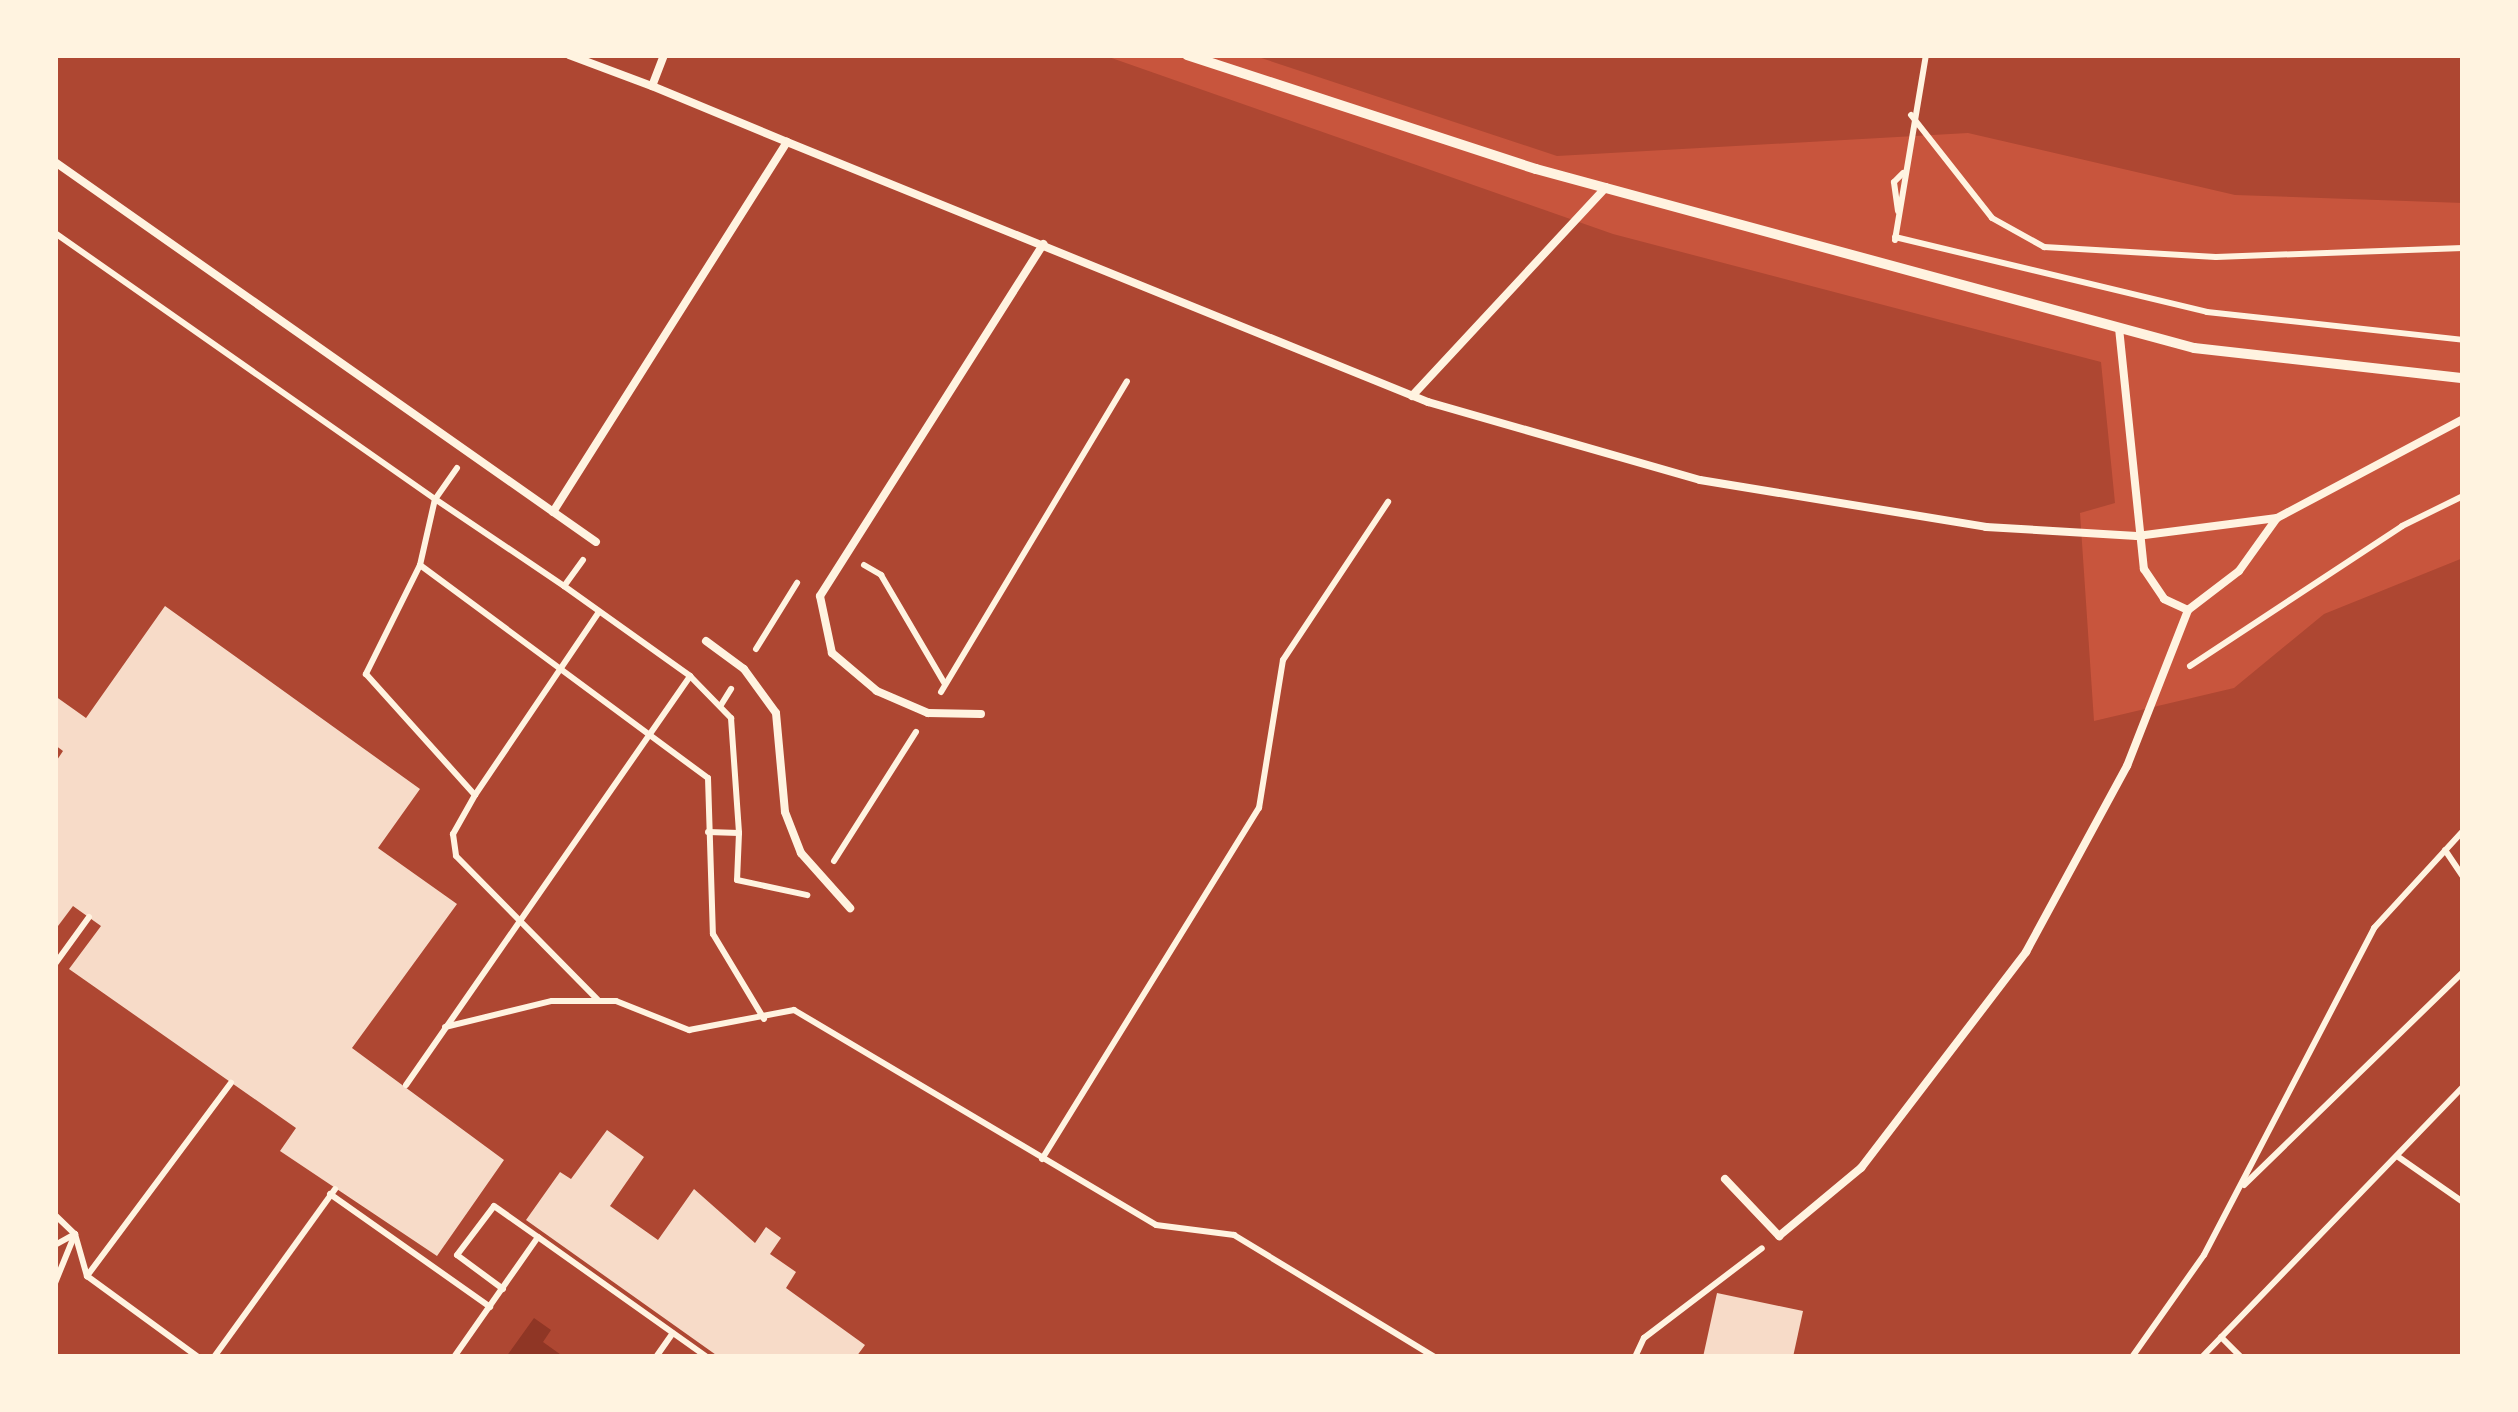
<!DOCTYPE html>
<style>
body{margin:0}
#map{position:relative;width:2518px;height:1412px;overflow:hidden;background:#c8553d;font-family:"Roboto Condensed",sans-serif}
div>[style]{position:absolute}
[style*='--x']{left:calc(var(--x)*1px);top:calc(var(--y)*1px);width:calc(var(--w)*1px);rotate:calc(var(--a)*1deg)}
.green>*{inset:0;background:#ae4732}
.water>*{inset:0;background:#8f3625}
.building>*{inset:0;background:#f7dbc8}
.path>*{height:6px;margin:-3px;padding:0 3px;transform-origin:3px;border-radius:3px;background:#fff3e0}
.service>*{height:8px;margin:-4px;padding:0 4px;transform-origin:4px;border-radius:4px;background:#fff3e0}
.minor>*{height:10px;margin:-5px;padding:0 5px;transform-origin:5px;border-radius:5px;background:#fff3e0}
span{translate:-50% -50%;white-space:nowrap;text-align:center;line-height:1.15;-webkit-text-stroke:10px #fff3e0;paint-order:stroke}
.frame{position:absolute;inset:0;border:58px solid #fff3e0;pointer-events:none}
</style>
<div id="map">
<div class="green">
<i style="clip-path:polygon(55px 55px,1103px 55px,1613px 234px,2101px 362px,2115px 503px,2080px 513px,2094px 721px,2234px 688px,2324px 614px,2463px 558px,2463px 1357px,55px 1357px)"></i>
<i style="clip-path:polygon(1252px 55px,2463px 55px,2463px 203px,2235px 195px,1968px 133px,1557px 156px)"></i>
</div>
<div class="water">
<i style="clip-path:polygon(534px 1318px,551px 1330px,543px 1342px,564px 1357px,506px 1357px)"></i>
</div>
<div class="building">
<i style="clip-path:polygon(165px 606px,420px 789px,378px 848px,457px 904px,352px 1048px,504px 1160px,437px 1256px,280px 1151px,296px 1128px,69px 969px,101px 926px,73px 906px,55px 930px,55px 763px,63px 751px,55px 745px,55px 696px,86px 718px)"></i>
<i style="clip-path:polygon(607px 1130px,644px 1157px,610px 1206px,658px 1240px,694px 1189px,755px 1243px,766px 1227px,781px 1238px,770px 1254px,796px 1272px,786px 1288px,865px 1345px,856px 1357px,719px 1357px,526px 1220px,560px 1172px,571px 1179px)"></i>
<i style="clip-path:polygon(1717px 1293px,1803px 1311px,1793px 1357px,1703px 1357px)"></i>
</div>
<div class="path">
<i style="--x:1911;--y:115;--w:131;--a:51.8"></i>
<i style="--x:1992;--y:218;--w:60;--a:29.1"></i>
<i style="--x:2044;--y:247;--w:172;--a:3.3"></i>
<i style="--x:2216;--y:257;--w:247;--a:-2.1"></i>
<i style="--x:1898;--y:211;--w:29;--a:-98"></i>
<i style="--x:1894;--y:182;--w:13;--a:-45"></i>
<i style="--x:55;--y:233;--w:464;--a:35"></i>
<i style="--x:435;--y:499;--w:68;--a:102.8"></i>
<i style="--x:420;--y:565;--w:122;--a:116.4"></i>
<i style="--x:366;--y:674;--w:163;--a:48"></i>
<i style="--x:475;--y:795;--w:45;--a:119.4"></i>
<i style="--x:453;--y:834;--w:22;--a:82"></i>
<i style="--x:456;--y:856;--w:202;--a:45.4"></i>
<i style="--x:1895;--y:237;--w:321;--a:13.5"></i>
<i style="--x:2207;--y:312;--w:258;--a:6.2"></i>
<i style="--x:1895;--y:240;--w:188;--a:-80.5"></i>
<i style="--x:457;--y:468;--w:38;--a:125"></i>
<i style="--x:435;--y:499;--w:156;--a:34"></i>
<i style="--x:583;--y:560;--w:32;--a:126"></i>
<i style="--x:564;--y:586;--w:155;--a:35.5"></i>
<i style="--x:690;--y:676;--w:59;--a:45.7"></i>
<i style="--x:731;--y:718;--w:115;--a:86"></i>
<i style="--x:420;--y:565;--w:358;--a:36.5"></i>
<i style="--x:708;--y:778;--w:156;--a:88.2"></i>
<i style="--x:713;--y:934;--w:99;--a:59"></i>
<i style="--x:864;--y:565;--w:20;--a:30"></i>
<i style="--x:881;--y:575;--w:126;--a:59.6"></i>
<i style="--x:756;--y:649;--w:78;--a:-58.2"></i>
<i style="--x:2190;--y:666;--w:254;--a:-33.4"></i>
<i style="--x:2402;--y:526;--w:68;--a:-26.2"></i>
<i style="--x:941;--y:692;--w:362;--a:-59.1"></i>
<i style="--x:721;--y:705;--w:19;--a:-58"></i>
<i style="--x:475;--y:795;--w:221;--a:-55.9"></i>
<i style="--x:708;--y:832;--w:31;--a:2"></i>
<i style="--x:739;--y:833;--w:47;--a:92.4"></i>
<i style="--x:737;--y:880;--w:72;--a:12.1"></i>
<i style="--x:2445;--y:850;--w:32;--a:56"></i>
<i style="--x:834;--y:861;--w:153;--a:-57.6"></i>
<i style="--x:55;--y:964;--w:58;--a:-54.1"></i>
<i style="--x:445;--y:1027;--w:110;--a:-13.7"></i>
<i style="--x:552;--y:1001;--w:64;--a:0"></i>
<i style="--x:616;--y:1001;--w:79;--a:21.7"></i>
<i style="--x:689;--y:1030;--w:107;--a:-10.8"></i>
<i style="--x:794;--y:1010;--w:421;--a:30.7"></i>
<i style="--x:1156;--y:1225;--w:79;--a:7.3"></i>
<i style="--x:1234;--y:1235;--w:235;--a:31.3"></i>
<i style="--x:406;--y:1085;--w:498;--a:-55.2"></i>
<i style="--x:2397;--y:1156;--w:80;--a:34.9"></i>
<i style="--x:1042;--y:1159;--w:413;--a:-58.3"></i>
<i style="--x:1259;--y:808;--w:150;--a:-80.8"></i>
<i style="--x:1283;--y:660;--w:190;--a:-56.4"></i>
<i style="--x:2244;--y:1185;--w:305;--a:-44.2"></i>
<i style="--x:330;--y:1194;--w:196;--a:35.2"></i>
<i style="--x:55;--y:1215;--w:28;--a:44"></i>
<i style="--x:75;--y:1234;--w:44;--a:74.1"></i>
<i style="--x:87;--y:1276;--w:137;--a:36.1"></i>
<i style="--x:55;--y:1245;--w:23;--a:-29"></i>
<i style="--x:75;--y:1234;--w:53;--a:112.2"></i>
<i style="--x:87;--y:1276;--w:241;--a:-53.3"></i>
<i style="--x:503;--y:1289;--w:57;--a:-143.5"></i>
<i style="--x:457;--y:1255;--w:61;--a:-52.9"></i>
<i style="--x:494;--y:1206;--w:54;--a:35.2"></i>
<i style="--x:2221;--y:1337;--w:28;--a:45"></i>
<i style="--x:214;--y:1357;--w:207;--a:-54.2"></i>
<i style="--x:454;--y:1357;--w:146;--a:-55"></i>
<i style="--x:538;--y:1237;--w:207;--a:35.4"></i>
<i style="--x:656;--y:1357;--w:29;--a:-55"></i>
<i style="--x:1635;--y:1357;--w:21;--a:-65"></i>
<i style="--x:1644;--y:1338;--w:148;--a:-37.3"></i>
<i style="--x:2132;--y:1357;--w:125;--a:-54.8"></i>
<i style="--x:2204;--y:1255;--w:369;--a:-62.5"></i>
<i style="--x:2374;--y:928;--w:132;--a:-47.5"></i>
<i style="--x:2202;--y:1357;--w:376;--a:-46"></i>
</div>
<div class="service">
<i style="--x:569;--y:55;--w:89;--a:20.5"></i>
<i style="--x:664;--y:55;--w:33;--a:111"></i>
<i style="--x:652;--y:86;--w:146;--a:22.5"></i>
<i style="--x:787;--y:142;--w:692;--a:22.08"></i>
<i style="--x:1428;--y:402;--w:283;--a:16"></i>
<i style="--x:1700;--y:480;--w:290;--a:9.3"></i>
<i style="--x:1986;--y:527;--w:151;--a:3.4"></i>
<i style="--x:2137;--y:536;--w:141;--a:-7.3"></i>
<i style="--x:2277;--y:518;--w:211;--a:-28"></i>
<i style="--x:55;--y:162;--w:661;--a:35.08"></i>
<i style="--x:2119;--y:328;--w:242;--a:84.1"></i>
<i style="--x:2144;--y:569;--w:36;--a:56"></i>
<i style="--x:2164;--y:599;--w:26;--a:25"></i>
<i style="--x:1412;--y:396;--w:285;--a:-47.1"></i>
<i style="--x:553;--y:512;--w:438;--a:-57.7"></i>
<i style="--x:706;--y:641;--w:47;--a:36.4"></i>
<i style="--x:744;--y:669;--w:54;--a:54"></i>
<i style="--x:776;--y:713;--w:99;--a:84.8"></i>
<i style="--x:785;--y:812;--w:44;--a:68.7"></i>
<i style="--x:801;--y:853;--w:74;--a:48.3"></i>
<i style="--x:981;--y:714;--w:53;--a:-178.9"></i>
<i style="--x:928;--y:713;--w:56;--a:-156.7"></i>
<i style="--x:877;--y:691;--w:59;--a:-139.8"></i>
<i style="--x:832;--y:653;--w:58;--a:-101.9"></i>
<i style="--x:820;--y:596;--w:417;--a:-57.6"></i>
<i style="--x:1725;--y:1179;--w:79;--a:46.5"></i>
<i style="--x:1779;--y:1236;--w:107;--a:-39.7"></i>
<i style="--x:1861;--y:1168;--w:272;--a:-52.6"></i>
<i style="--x:2026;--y:952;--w:212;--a:-61.5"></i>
<i style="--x:2127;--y:766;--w:168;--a:-68.6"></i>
<i style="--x:2188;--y:610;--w:64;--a:-37.4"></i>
<i style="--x:2239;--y:571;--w:65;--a:-54.4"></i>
</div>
<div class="minor">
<i style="--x:1187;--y:55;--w:367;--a:18.1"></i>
<i style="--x:1536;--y:169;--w:682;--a:15.22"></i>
<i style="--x:2194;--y:348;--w:271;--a:6.4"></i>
</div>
<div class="frame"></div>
</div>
